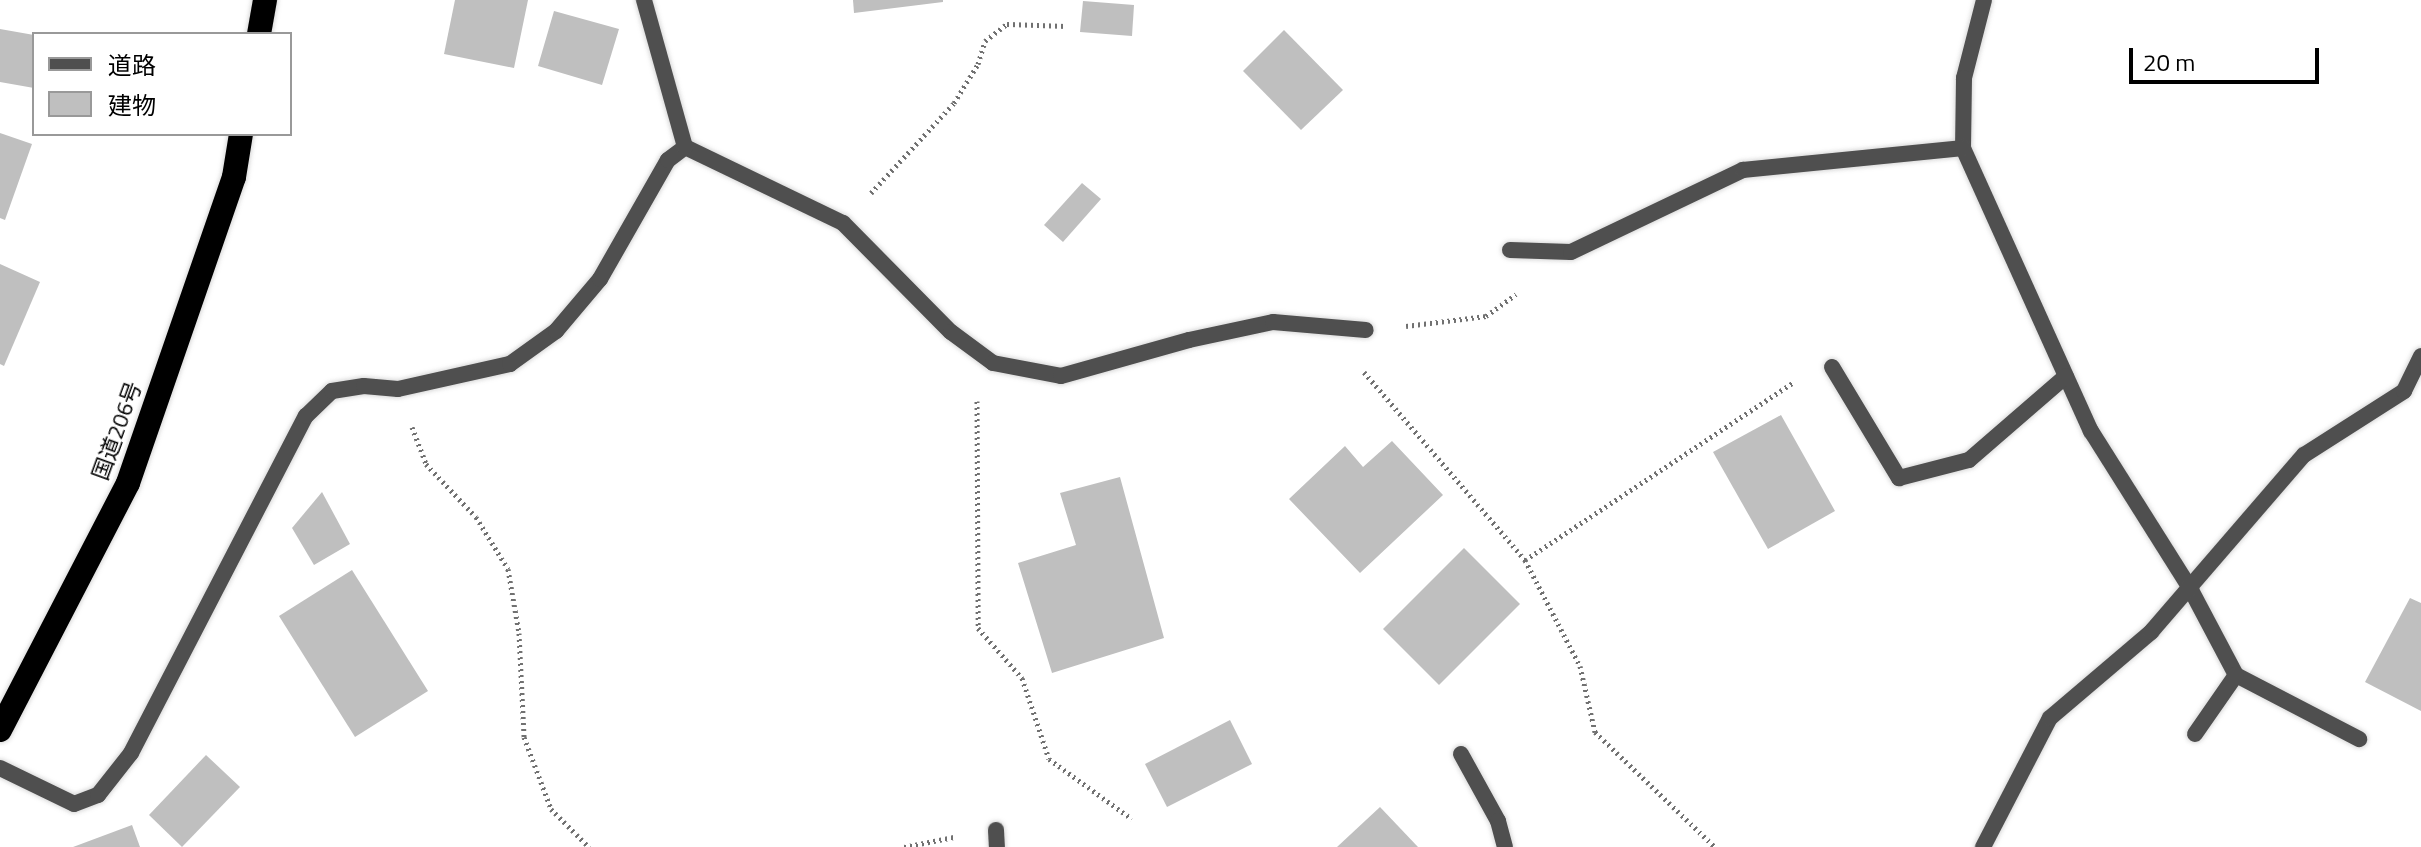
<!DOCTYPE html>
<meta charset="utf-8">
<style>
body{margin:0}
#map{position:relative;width:2421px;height:847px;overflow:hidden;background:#fff;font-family:"Titillium Web","Noto Sans JP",sans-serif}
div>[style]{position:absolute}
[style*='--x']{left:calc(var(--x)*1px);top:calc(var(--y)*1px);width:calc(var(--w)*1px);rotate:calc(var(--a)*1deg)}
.building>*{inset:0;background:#bfbfbf}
.path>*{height:5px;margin-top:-2.5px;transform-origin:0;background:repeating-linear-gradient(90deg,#717171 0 2px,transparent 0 6px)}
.roads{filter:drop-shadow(0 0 2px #dbdbdb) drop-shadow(0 0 2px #dbdbdb)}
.street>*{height:16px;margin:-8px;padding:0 8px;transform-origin:8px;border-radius:8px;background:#4f4f4f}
.highway>*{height:24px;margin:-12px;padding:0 12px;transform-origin:12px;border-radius:12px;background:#000}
span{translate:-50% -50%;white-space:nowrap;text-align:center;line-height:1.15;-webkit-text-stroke:6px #fff;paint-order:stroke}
.street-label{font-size:22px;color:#000}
.legend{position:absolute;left:32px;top:32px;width:260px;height:104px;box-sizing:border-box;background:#fff;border:2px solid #999;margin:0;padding:10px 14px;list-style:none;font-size:24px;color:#000}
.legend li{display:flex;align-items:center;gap:16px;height:40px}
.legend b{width:40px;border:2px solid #999}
.scale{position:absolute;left:2129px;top:48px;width:190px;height:36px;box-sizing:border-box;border:4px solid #000;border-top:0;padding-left:10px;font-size:24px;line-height:28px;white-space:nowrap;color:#000;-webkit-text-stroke:6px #fff;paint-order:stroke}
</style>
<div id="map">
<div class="building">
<i style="clip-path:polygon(455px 0,528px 0,514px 68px,444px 54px)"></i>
<i style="clip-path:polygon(853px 0,943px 0,943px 2px,854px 13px)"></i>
<i style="clip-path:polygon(1083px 1px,1134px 5px,1132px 36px,1080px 32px)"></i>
<i style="clip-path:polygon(554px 11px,619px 29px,602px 85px,538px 66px)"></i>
<i style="clip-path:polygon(0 29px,34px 35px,34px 88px,0 82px)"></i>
<i style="clip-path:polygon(1284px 30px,1343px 90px,1301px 130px,1243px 71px)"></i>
<i style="clip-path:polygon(0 133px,32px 144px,5px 220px,0 218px)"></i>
<i style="clip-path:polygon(1082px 183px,1101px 199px,1063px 242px,1044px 225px)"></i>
<i style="clip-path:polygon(0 264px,40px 282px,4px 366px,0 364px)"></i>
<i style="clip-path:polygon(1781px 415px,1835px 511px,1768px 549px,1713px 452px)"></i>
<i style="clip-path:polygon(1392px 441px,1443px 495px,1360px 573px,1289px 499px,1345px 446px,1363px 467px)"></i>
<i style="clip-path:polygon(1120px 477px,1164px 638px,1052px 673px,1018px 563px,1076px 545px,1060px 493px)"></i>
<i style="clip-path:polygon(322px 492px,350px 544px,314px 565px,292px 528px)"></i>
<i style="clip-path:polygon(1464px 548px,1520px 604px,1439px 685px,1383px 629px)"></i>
<i style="clip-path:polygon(352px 570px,428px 691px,355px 737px,279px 616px)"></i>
<i style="clip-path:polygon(2410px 598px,2421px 603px,2421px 711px,2365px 682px)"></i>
<i style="clip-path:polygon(1230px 720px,1252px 764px,1167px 807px,1145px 764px)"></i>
<i style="clip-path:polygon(206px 755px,240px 787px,182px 847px,149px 815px)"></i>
<i style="clip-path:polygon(1380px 807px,1418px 847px,1337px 847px)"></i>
<i style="clip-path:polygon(132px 825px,140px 847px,73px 847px)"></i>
</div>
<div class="path">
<i style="--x:871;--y:193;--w:122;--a:-47.3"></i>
<i style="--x:954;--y:103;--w:46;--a:-58.4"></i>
<i style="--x:978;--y:64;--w:24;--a:-73"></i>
<i style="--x:985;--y:41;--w:28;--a:-38"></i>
<i style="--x:1007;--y:24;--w:59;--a:1.9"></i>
<i style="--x:1406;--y:326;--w:81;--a:-7.1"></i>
<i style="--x:1486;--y:316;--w:37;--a:-36"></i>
<i style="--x:1364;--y:372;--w:248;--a:49.4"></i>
<i style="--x:1525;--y:560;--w:323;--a:-33.5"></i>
<i style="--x:977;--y:401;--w:227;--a:89.7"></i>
<i style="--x:978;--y:628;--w:67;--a:48.7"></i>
<i style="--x:1022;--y:678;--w:85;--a:71.6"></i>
<i style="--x:1049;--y:759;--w:102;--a:35.9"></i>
<i style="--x:412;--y:427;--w:40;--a:69"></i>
<i style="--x:426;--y:464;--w:73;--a:46.7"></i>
<i style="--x:476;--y:517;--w:61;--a:58.4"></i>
<i style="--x:508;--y:569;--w:65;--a:80.2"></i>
<i style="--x:519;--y:633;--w:104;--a:87.2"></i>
<i style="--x:524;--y:737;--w:77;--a:69.4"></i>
<i style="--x:551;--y:809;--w:54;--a:45"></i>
<i style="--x:1525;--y:560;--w:119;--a:62.6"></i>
<i style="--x:1580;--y:666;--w:68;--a:77.2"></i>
<i style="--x:1595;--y:732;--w:166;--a:43.8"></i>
<i style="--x:904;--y:847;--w:51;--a:-11.3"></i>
</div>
<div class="roads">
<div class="street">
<i style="--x:1984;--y:0;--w:81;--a:104.4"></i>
<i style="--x:1964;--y:78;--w:70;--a:90.8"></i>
<i style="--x:1963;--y:148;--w:311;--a:65.7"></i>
<i style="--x:2091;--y:431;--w:188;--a:57.8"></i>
<i style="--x:2191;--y:590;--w:96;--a:62.1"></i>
<i style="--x:2236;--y:675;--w:139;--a:27.5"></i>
<i style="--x:685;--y:147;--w:175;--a:25.7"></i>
<i style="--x:843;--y:223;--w:153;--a:45.3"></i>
<i style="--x:951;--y:332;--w:52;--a:36.4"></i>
<i style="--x:993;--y:363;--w:69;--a:10.8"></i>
<i style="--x:1061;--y:376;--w:133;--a:-15.7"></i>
<i style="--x:1189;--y:340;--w:86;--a:-12.1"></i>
<i style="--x:1273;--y:322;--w:93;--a:4.9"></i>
<i style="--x:1510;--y:250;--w:61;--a:1.9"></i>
<i style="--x:1571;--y:252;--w:191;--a:-25.5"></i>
<i style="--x:1743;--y:170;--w:221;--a:-5.7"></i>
<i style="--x:1832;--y:367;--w:130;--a:58.9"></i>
<i style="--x:1899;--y:478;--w:72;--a:-14.4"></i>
<i style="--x:1969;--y:460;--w:128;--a:-40.9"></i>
<i style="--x:2195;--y:734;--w:72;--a:-55.2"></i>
<i style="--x:1461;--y:754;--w:77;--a:61.1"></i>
<i style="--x:1498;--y:821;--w:27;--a:75"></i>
<i style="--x:0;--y:768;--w:82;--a:25.9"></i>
<i style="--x:74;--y:804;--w:26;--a:-21"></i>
<i style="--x:98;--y:795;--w:53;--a:-51.8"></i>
<i style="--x:131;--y:753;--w:380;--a:-62.6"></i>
<i style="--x:306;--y:416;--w:36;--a:-44"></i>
<i style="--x:332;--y:391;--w:32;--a:-9"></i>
<i style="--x:364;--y:386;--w:34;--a:5"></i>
<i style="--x:398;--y:389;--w:115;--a:-12.6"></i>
<i style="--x:510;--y:364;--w:57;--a:-35.7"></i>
<i style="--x:556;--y:331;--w:68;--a:-49.8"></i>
<i style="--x:600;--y:279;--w:137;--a:-60.3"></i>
<i style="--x:668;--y:160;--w:21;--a:-37"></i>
<i style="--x:685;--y:147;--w:153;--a:-105.6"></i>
<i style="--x:996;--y:830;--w:17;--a:87"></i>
<i style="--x:1983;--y:847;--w:145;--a:-62.6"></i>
<i style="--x:2050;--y:718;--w:133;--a:-40.4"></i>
<i style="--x:2151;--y:632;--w:234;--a:-49.2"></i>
<i style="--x:2304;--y:455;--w:119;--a:-32.6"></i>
<i style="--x:2404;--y:391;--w:39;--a:-64"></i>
</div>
<div class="highway">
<i style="--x:259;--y:34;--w:35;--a:-80"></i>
<i style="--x:0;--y:730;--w:278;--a:-62.6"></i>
<i style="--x:128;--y:483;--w:324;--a:-70.9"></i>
<i style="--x:234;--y:177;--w:44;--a:-80.8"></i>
</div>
</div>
<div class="street-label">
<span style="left:117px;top:431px;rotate:-70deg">国道206号</span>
</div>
<ul class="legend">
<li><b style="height:10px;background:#4f4f4f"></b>道路</li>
<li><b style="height:22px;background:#bfbfbf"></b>建物</li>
</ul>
<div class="scale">20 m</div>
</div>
